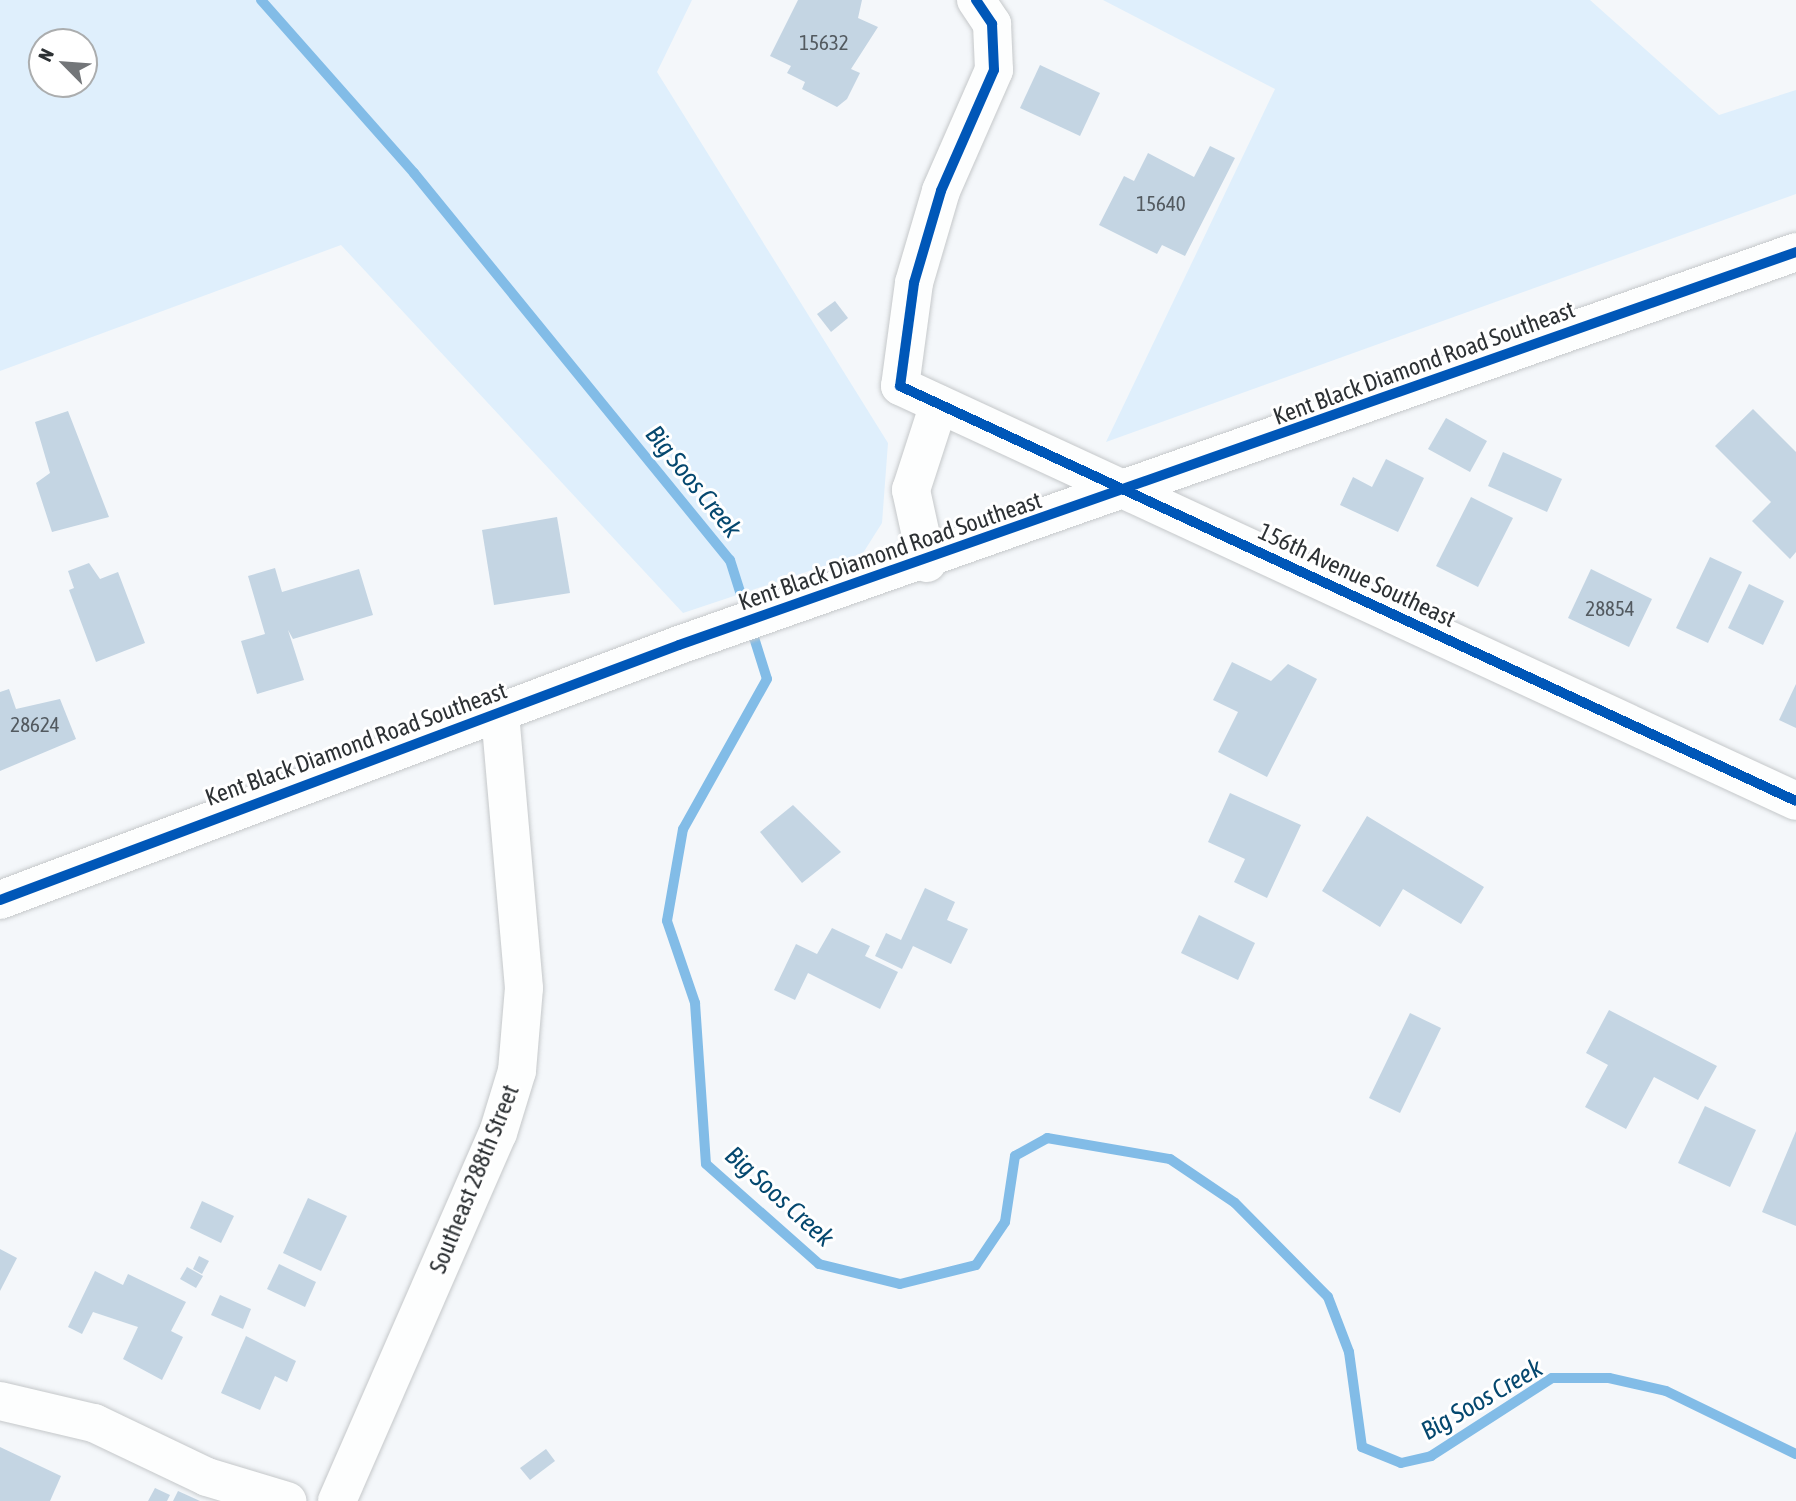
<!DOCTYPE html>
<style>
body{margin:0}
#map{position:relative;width:1796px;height:1501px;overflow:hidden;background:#f4f7fa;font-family:"Asap Condensed",sans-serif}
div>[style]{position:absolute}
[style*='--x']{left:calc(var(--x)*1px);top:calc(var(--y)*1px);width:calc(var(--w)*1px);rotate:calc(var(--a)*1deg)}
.green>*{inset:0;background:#dfeffc}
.stream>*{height:10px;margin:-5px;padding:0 5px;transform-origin:5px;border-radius:5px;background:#82bce7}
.building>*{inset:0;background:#c4d5e3}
.roads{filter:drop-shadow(0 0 2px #c5c8ca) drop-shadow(0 0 2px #c5c8ca)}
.minor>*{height:38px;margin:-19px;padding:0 19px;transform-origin:19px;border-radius:19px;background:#fdfefe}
.cycleway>*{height:10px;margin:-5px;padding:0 5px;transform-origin:5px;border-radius:5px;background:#0057b8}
span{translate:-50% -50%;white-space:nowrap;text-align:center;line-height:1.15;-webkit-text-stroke:6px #fff;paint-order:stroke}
.number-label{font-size:21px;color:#535a60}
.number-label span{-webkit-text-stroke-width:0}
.street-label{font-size:24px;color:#2d3134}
.water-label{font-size:26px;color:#05486f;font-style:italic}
.north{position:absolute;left:28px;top:28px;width:70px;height:70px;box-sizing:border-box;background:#fff;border:2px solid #abadae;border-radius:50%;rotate:295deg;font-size:19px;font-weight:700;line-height:28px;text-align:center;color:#2d3134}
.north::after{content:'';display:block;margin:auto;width:24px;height:32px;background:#737679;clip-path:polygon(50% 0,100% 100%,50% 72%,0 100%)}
</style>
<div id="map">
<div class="green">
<i style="clip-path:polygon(evenodd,0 0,692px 0,657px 72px,888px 443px,882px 523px,863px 553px,683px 613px,341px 245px,0 371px,0 0,84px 42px,84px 84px,42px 84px,42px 42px,84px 42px)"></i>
<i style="clip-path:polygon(1103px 0,1590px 0,1719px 115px,1796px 90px,1796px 194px,1106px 442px,1275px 89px)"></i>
</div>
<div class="stream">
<i style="--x:261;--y:0;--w:231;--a:48.5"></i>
<i style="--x:414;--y:173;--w:500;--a:50.8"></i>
<i style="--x:730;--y:560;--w:57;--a:72.5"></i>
<i style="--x:751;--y:628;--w:53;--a:72.6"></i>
<i style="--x:767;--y:679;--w:172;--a:119.2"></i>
<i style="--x:683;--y:829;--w:93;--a:99.9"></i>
<i style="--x:667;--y:921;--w:87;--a:71.1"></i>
<i style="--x:695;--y:1003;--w:161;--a:86.1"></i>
<i style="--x:706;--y:1164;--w:151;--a:41.5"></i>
<i style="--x:819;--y:1264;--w:83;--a:13.9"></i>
<i style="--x:900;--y:1284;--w:78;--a:-14"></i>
<i style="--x:976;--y:1265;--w:52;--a:-56"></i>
<i style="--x:1005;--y:1222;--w:67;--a:-81.4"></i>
<i style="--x:1015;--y:1156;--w:37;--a:-29"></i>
<i style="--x:1047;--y:1138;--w:125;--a:9.7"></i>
<i style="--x:1170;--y:1159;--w:78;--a:34.1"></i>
<i style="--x:1235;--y:1203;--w:132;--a:45.3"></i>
<i style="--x:1328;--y:1297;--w:59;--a:69.1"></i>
<i style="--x:1349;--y:1352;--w:96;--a:82.2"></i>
<i style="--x:1362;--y:1447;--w:42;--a:22.3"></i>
<i style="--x:1401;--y:1463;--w:31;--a:-13"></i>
<i style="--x:1431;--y:1456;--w:144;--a:-32.8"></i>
<i style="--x:1552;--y:1378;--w:57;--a:0"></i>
<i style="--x:1609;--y:1378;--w:58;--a:12.8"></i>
<i style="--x:1666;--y:1391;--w:144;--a:25.9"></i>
</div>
<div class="building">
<i style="clip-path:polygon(798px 0,862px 0,858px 18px,878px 27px,851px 69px,860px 73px,847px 99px,837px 107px,802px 89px,805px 82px,787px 73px,791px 66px,770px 56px)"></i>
<i style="clip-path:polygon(1040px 65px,1100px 93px,1080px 136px,1020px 108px)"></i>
<i style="clip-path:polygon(1210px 146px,1235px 158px,1185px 256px,1162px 245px,1157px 254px,1099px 225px,1124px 176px,1134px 181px,1148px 153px,1194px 177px)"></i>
<i style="clip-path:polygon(835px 301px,848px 318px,831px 332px,817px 314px)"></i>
<i style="clip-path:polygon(1753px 409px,1796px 452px,1796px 552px,1790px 559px,1752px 521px,1771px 502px,1715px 446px)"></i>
<i style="clip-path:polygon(68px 411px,109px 517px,52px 532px,36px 483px,50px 473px,35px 422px)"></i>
<i style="clip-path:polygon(1446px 418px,1487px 441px,1470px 472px,1428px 449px)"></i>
<i style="clip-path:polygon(1503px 452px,1562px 479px,1547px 512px,1488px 486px)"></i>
<i style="clip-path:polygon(1386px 459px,1424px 478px,1398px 532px,1340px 505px,1353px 477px,1372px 487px)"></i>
<i style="clip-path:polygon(1471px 497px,1513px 518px,1478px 587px,1436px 566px)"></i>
<i style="clip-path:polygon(557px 517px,570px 593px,494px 605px,482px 530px)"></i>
<i style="clip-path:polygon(1710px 557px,1742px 572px,1708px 643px,1676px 628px)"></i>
<i style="clip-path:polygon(89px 563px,100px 579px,118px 572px,145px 643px,96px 662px,69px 590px,74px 588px,68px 571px)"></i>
<i style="clip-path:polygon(275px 568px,282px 592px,359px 569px,373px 615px,293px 639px,288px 630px,304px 680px,257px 694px,241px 641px,265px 634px,248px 576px)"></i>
<i style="clip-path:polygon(1591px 569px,1652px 599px,1629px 647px,1568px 618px)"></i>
<i style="clip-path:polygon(1749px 584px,1784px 601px,1763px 645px,1728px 628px)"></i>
<i style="clip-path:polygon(1232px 662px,1271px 681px,1288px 664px,1317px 679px,1267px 777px,1218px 752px,1238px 712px,1213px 700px)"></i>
<i style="clip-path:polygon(1796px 684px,1796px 728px,1779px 720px)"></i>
<i style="clip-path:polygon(9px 689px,16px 709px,60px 699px,76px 739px,0 771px,0 692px)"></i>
<i style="clip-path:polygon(1230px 793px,1301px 825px,1267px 898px,1234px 882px,1245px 859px,1208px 842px)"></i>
<i style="clip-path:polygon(793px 805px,841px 852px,802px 883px,760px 832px)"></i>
<i style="clip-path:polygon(1367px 816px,1484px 887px,1461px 924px,1403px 889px,1380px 927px,1322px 891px)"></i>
<i style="clip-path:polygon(925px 888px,955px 902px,947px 920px,968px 929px,951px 964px,913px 946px,902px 969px,875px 956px,886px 933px,901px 940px)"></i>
<i style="clip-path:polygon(1199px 915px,1255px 943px,1238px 980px,1181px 953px)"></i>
<i style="clip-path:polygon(832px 928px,870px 946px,865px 956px,898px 972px,880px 1009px,808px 973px,795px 1000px,774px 990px,796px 944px,817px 954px)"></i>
<i style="clip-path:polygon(1609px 1010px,1717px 1066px,1698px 1100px,1654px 1077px,1626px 1129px,1585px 1107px,1608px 1065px,1586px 1053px)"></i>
<i style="clip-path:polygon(1410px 1013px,1441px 1028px,1400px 1113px,1369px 1098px)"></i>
<i style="clip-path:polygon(1705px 1106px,1756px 1130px,1730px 1187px,1678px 1163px)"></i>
<i style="clip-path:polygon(1796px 1131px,1796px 1226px,1762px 1212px)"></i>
<i style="clip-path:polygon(308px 1198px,347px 1216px,321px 1271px,283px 1253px)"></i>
<i style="clip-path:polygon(202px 1201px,234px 1216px,221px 1243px,190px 1228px)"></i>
<i style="clip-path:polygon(0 1249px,17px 1258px,0 1291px)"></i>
<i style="clip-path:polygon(199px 1256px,209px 1261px,202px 1274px,193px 1269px)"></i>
<i style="clip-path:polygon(279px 1264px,316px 1282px,305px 1307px,267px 1289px)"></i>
<i style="clip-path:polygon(187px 1267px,203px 1276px,196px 1288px,180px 1279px)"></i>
<i style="clip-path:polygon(95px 1271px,123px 1285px,128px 1274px,186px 1302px,171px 1331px,183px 1337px,162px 1380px,123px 1359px,138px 1327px,93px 1312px,82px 1334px,68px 1327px)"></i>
<i style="clip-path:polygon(220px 1295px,251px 1309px,243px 1329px,211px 1315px)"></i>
<i style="clip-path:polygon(246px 1336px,296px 1361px,287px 1382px,275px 1376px,260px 1410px,221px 1393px)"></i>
<i style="clip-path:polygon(0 1447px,61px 1476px,50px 1501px,0 1501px)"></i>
<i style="clip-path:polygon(546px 1449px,555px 1461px,530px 1480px,520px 1468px)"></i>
<i style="clip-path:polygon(155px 1488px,170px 1495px,167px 1501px,148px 1501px)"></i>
<i style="clip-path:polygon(178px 1491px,200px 1501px,173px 1501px)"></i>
</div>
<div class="roads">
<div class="minor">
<i style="--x:976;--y:0;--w:29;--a:56"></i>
<i style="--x:992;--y:24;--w:46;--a:87.5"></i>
<i style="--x:994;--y:70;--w:132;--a:113.7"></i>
<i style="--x:941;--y:191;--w:96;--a:106.4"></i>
<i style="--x:914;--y:283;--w:104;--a:97.7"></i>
<i style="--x:900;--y:386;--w:987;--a:24.85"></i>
<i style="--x:927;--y:563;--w:75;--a:-102.4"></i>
<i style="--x:911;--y:490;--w:90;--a:-72"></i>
<i style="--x:0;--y:900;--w:725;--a:-20.58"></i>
<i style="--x:679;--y:645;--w:1184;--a:-19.38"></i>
<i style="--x:0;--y:1401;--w:97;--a:13.2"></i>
<i style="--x:94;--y:1423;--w:125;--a:25.5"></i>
<i style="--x:207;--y:1477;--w:84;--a:16.7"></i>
<i style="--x:337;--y:1501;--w:402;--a:-66.4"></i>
<i style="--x:498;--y:1133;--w:65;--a:-73"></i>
<i style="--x:517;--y:1071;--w:83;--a:-85.2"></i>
<i style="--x:524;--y:988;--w:275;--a:-95"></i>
</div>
</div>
<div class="cycleway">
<i style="--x:976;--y:0;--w:29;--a:56"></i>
<i style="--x:992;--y:24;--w:46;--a:87.5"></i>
<i style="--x:994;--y:70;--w:132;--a:113.7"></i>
<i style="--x:941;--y:191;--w:96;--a:106.4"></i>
<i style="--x:914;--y:283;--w:104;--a:97.7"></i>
<i style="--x:900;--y:386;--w:987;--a:24.85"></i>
<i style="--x:0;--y:900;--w:725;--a:-20.58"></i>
<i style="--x:679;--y:645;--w:1184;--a:-19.38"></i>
</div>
<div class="number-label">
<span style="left:824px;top:42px">15632</span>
<span style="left:1161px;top:203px">15640</span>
<span style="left:1610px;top:608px">28854</span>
<span style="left:35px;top:724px">28624</span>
</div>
<div class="street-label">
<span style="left:1424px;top:363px;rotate:-20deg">Kent Black Diamond Road Southeast</span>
<span style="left:890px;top:551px;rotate:-19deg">Kent Black Diamond Road Southeast</span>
<span style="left:1357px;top:575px;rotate:25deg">156th Avenue Southeast</span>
<span style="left:356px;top:744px;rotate:-20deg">Kent Black Diamond Road Southeast</span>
<span style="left:474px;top:1179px;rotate:-68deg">Southeast 288th Street</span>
</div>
<div class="water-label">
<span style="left:693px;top:482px;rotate:51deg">Big Soos Creek</span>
<span style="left:779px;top:1197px;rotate:42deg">Big Soos Creek</span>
<span style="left:1482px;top:1400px;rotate:-30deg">Big Soos Creek</span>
</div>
<div class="north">N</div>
</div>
